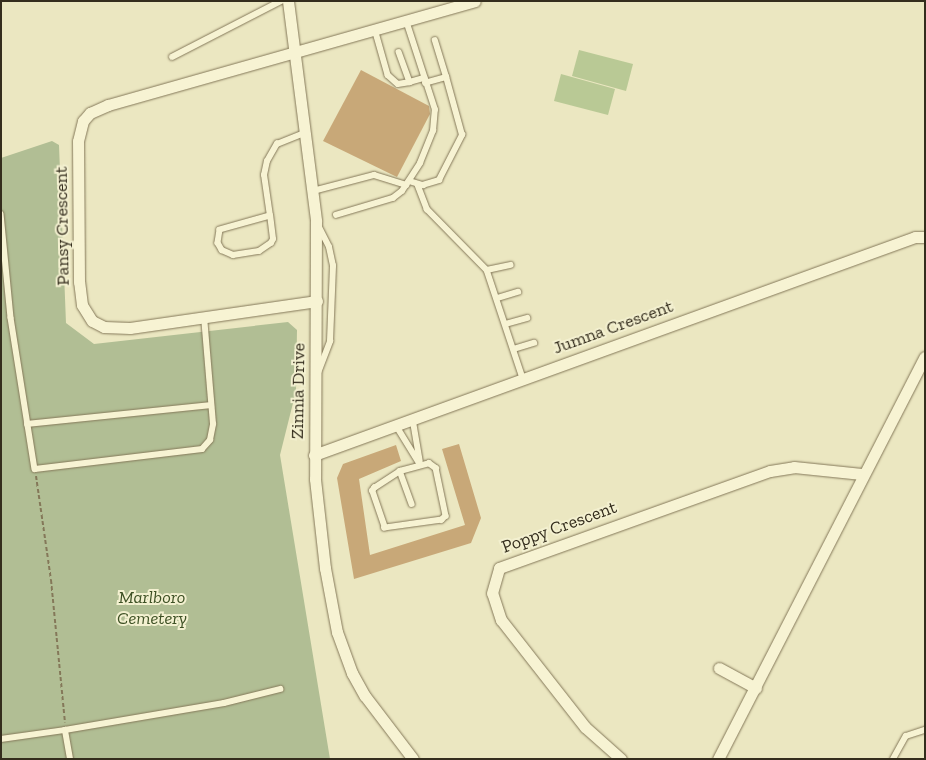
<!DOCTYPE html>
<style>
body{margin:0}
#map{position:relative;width:926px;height:760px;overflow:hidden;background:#ebe7c1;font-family:"Zilla Slab",serif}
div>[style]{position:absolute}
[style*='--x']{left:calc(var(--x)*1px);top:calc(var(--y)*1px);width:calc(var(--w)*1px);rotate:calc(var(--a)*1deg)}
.green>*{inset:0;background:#b9c995}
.cemetery>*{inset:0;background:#b1be94}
.building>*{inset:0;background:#c8a878}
.path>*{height:2px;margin-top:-1px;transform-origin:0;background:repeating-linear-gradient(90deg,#847859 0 4px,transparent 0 6.5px)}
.roads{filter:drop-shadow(0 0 1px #847859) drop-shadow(0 0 1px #847859)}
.lane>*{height:5.5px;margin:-2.75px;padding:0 2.75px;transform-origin:2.75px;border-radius:2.75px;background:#f7f3d3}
.street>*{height:11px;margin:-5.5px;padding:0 5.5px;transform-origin:5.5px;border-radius:5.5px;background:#f7f3d3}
span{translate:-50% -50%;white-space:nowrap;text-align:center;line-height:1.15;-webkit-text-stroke:4px #f3f0d0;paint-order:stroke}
.street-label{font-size:18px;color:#342d1d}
.park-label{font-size:18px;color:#3d5024;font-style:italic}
.frame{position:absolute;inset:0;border:2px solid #342d1d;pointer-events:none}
</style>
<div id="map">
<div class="green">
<i style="clip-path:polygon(579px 50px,633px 64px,626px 91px,572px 76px)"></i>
<i style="clip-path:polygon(561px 74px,615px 89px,608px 115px,554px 101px)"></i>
</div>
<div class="cemetery">
<i style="clip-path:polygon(52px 141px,59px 145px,66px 323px,94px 344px,288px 322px,297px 330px,296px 391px,280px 455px,330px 759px,1px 759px,1px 158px)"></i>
</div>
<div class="building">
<i style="clip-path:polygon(361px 70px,429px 106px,430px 114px,397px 177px,323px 141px)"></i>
<i style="clip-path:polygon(459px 444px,481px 518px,471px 543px,354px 579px,337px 478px,343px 464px,396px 445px,401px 461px,359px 479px,370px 555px,465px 525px,442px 449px)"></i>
</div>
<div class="path">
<i style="--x:36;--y:476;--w:105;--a:81.8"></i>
<i style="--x:51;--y:580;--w:143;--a:84.4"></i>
</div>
<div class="roads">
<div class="lane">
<i style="--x:375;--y:29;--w:48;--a:74.2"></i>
<i style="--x:388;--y:75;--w:13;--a:42"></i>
<i style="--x:398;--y:84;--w:12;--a:-9"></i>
<i style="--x:399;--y:52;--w:32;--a:70"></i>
<i style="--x:410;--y:82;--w:15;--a:-16"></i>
<i style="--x:172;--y:57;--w:123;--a:-27.2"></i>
<i style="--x:425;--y:83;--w:22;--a:-16"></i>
<i style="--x:446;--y:77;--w:38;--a:-107"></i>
<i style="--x:409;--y:181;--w:15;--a:16"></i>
<i style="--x:423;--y:185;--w:17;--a:-17"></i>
<i style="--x:439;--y:180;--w:51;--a:-62.9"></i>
<i style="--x:462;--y:135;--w:60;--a:-105.4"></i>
<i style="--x:418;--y:185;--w:26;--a:69"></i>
<i style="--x:427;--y:209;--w:86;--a:45.5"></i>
<i style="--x:487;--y:270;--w:114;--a:71.6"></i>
<i style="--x:313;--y:191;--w:63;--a:-14.7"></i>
<i style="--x:374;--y:175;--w:34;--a:17"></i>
<i style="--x:1;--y:214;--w:104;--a:84.5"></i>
<i style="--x:11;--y:318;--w:153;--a:81"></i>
<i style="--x:35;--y:469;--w:168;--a:-6.8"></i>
<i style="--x:202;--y:449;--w:12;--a:-48"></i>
<i style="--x:210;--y:440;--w:16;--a:-79"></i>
<i style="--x:213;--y:424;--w:107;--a:-94.8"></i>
<i style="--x:336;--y:215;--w:59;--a:-16.6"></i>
<i style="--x:393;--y:198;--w:11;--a:-38"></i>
<i style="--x:402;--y:191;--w:33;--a:-57"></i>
<i style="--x:420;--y:163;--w:35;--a:-68"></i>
<i style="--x:433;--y:131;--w:21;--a:-85"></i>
<i style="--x:435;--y:110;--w:94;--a:-108"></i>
<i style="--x:270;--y:216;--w:52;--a:164.4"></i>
<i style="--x:220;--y:230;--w:13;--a:99"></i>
<i style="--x:218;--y:243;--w:8;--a:60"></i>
<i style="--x:222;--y:250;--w:12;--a:24"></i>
<i style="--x:233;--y:255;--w:26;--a:-9"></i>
<i style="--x:259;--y:251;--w:14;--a:-34"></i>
<i style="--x:271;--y:243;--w:4;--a:-63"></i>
<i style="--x:273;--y:239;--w:23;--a:-97"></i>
<i style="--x:270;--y:216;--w:41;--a:-98.3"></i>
<i style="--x:264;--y:175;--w:14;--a:-78"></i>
<i style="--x:267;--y:161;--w:20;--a:-60"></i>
<i style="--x:277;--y:144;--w:29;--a:-22"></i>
<i style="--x:487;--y:270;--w:24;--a:-12"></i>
<i style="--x:498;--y:298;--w:21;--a:-17"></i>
<i style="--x:506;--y:324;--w:22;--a:-16"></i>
<i style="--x:514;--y:349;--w:21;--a:-17"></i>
<i style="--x:318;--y:373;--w:34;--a:-69"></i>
<i style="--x:330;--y:341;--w:75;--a:-87.7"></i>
<i style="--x:333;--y:266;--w:19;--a:-102"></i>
<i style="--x:329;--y:247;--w:22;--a:-117"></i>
<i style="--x:413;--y:419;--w:42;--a:80.3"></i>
<i style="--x:27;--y:424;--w:185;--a:-5.9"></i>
<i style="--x:396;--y:425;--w:46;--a:58.4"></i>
<i style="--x:429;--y:463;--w:9;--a:36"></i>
<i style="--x:436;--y:468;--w:49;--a:78.2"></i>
<i style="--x:446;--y:516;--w:6;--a:135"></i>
<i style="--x:442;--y:520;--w:58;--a:172"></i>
<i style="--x:385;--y:528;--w:39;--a:-109"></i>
<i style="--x:372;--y:491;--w:4;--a:-56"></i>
<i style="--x:374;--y:488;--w:31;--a:-33"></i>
<i style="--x:400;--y:471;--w:30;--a:-15"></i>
<i style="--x:400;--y:471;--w:35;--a:70"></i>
<i style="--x:1;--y:739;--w:65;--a:-8"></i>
<i style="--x:70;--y:759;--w:29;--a:-100"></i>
<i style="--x:65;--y:730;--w:161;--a:-9.6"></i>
<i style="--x:224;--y:703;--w:58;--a:-14"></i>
<i style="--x:893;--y:759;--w:26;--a:-61"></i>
<i style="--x:906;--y:736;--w:20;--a:-18"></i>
</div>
<div class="street">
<i style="--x:288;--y:1;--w:222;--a:82.7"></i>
<i style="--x:316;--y:221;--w:258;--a:90.2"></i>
<i style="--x:315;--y:479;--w:90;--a:83.6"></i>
<i style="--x:325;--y:568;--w:65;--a:79.4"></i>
<i style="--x:337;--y:632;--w:44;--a:69.9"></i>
<i style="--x:352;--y:673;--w:26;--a:61"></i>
<i style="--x:365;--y:696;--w:79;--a:52.7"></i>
<i style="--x:317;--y:301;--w:189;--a:171.8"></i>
<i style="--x:130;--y:328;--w:26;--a:-178"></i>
<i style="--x:104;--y:327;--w:13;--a:-153"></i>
<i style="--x:92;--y:321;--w:19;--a:-122"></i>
<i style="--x:82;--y:305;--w:23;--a:-97"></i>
<i style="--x:79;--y:282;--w:141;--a:-90.4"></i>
<i style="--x:78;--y:141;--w:21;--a:-76"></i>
<i style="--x:83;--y:121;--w:11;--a:-49"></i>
<i style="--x:90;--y:113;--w:20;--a:-24"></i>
<i style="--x:108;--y:105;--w:381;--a:-15.8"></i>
<i style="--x:314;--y:455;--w:639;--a:-19.94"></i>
<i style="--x:915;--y:237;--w:10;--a:0"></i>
<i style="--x:719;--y:668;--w:42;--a:28.4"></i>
<i style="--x:621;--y:759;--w:48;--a:-138.4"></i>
<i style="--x:585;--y:727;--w:136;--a:-128.1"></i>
<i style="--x:501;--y:620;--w:28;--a:-108"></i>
<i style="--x:492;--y:593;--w:26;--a:-74"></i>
<i style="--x:499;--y:568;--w:288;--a:-19.7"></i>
<i style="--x:770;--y:471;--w:24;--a:-9"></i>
<i style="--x:794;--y:467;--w:68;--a:5.9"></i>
<i style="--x:718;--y:759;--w:452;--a:-62.8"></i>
</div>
</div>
<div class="street-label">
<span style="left:62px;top:226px;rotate:-91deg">Pansy Crescent</span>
<span style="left:613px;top:327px;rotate:-20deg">Jumna Crescent</span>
<span style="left:298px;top:391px;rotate:-89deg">Zinnia Drive</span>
<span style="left:559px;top:527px;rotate:-20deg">Poppy Crescent</span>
</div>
<div class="park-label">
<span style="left:152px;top:608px">Marlboro<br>Cemetery</span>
</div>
<div class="frame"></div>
</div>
